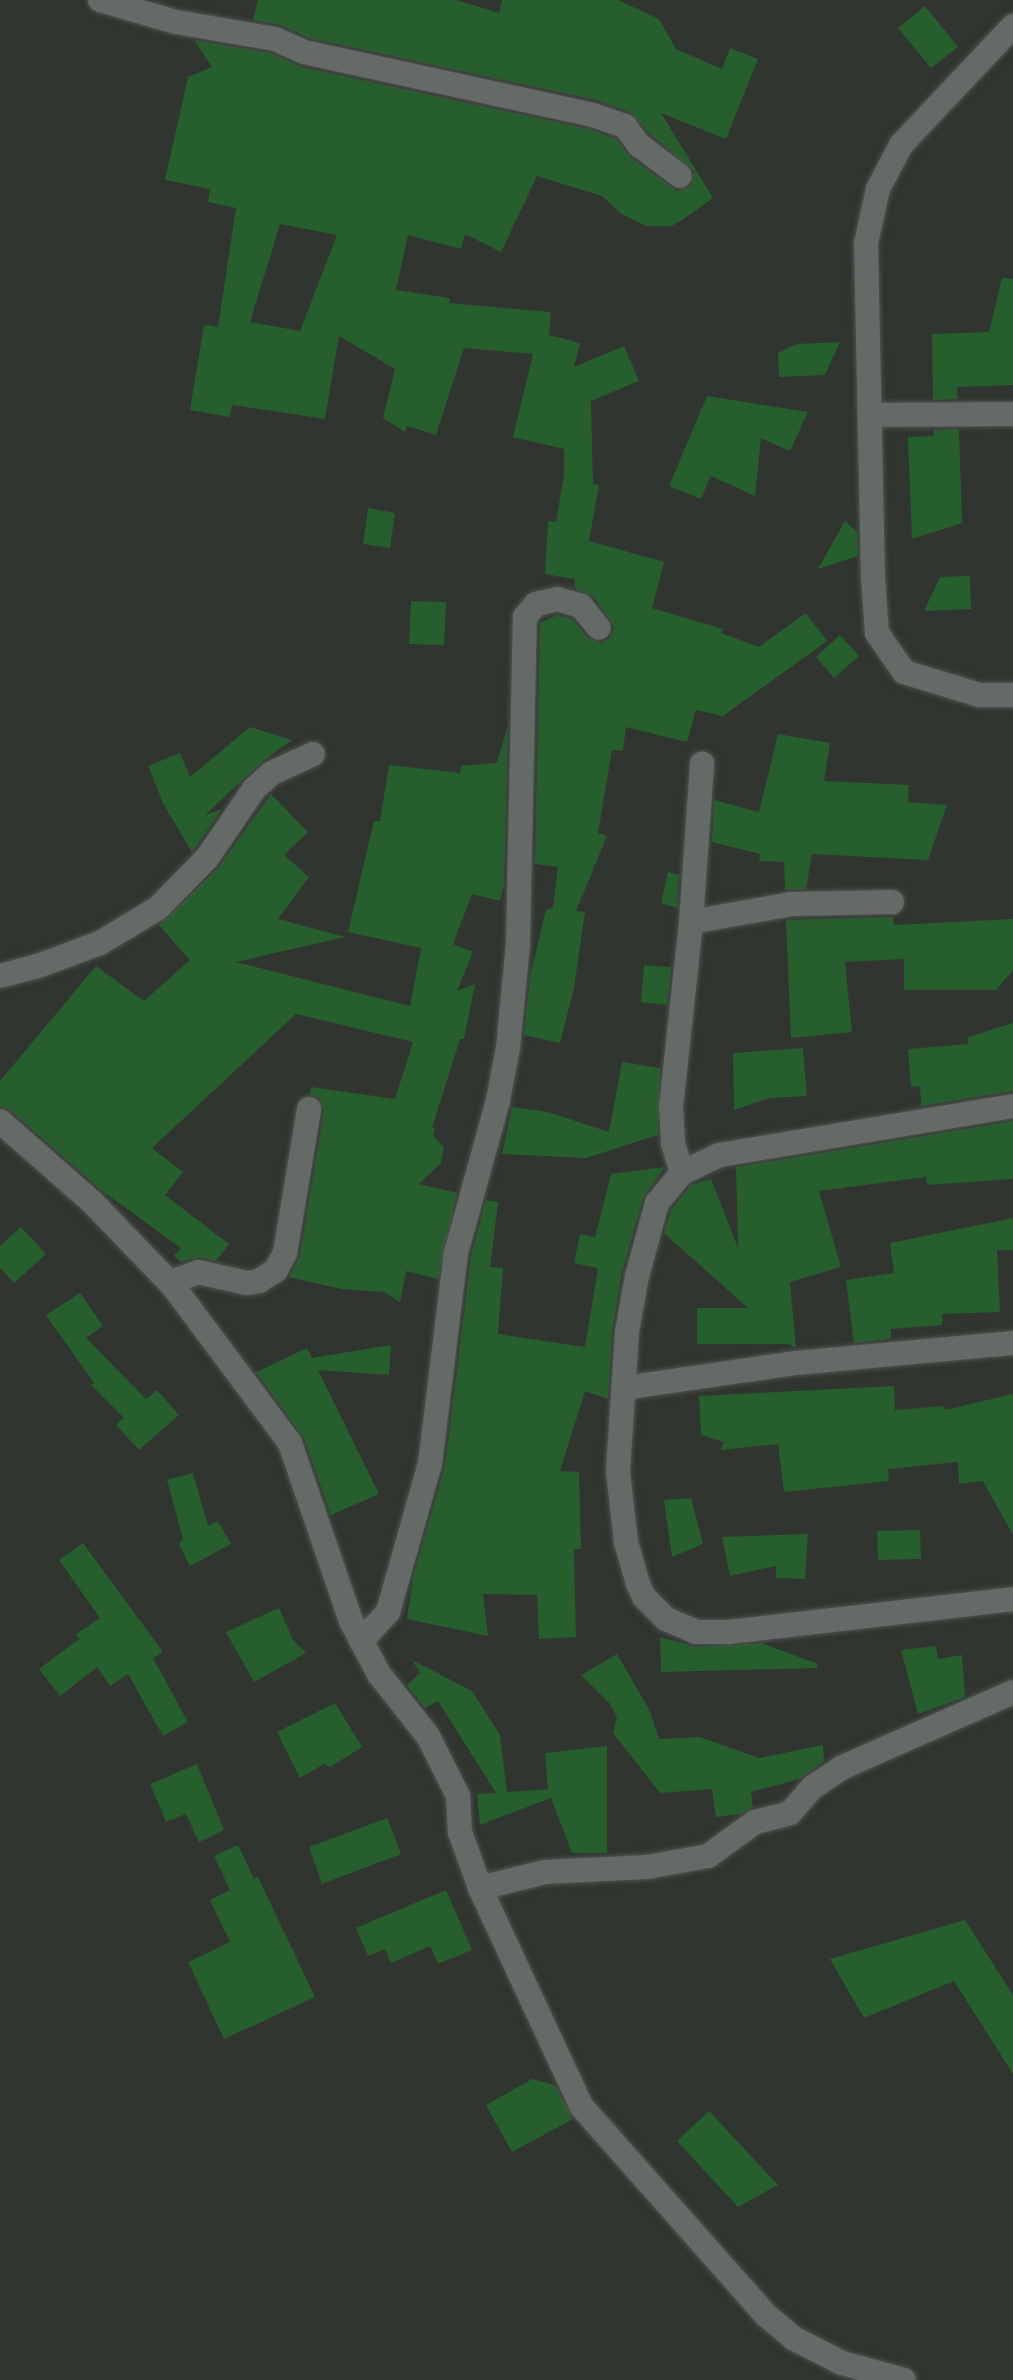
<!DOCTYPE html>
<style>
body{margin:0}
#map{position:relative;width:1013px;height:2380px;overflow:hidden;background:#303530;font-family:"Roboto Condensed",sans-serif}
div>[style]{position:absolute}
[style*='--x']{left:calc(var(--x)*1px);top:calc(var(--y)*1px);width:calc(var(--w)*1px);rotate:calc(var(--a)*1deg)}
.building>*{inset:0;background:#275e2e}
.roads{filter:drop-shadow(0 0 2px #4f534f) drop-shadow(0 0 2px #4f534f)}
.minor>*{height:24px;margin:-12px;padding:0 12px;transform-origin:12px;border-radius:12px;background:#646a65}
span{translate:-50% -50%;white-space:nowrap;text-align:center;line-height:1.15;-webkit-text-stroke:6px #303530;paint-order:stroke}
</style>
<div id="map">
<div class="building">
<i style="clip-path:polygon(evenodd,258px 0,456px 0,499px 13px,502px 0,618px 0,659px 19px,676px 49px,722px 69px,730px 48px,758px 59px,726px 139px,661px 113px,713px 198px,679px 222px,671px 226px,646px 226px,620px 213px,602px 196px,537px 176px,501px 252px,465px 234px,461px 249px,408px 235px,396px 290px,450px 298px,449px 303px,551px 312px,549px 335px,580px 343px,574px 367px,624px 346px,639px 381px,591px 401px,593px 484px,599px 485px,589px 541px,664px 562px,652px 608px,723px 629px,721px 633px,759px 647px,806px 613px,827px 641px,723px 716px,696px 710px,687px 742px,626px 727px,623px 751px,612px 750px,598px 833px,607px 836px,576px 911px,585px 912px,574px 988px,560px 1043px,524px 1035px,530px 976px,546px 910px,553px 908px,558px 867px,535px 864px,540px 623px,557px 615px,572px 619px,588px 638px,601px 643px,609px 639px,614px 626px,593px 596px,574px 588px,575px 579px,545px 574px,548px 521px,556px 522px,564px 475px,564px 449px,513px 437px,533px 354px,464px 348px,436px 435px,407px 426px,405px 432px,383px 418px,395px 369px,339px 336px,325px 419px,232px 405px,230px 417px,190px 410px,204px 325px,218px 327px,236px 208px,208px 202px,210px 189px,165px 180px,188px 77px,212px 67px,194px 40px,271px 53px,301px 67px,589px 129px,616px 139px,630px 157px,677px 191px,691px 186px,694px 171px,650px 134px,630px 112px,596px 100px,309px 38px,281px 25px,253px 20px,258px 0,280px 224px,337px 235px,300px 331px,250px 322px,280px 224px)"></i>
<i style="clip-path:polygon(925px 6px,958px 47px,931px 68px,898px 28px)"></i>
<i style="clip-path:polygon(1002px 278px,1013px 279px,1013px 385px,957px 387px,958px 399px,933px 400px,932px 334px,989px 332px)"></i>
<i style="clip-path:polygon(840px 342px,825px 375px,779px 377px,778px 353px,797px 344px)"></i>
<i style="clip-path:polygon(707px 396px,808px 412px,790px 451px,761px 438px,755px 496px,711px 476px,701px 499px,669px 486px)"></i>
<i style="clip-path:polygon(959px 429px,962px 523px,912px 539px,908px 437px,934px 436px,934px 430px)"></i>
<i style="clip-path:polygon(368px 508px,395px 513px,390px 548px,363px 544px)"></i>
<i style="clip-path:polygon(845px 521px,857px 532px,858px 556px,818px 569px)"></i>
<i style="clip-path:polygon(970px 576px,971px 609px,924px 611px,940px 577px)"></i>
<i style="clip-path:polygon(411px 601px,446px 602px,444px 645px,409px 644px)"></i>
<i style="clip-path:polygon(840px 635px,859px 656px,834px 678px,816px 657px)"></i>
<i style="clip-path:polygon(508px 725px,504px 884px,500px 901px,472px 894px,453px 944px,473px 952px,457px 991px,475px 984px,464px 1039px,460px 1039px,432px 1128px,435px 1129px,433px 1136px,444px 1147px,441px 1163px,419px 1184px,457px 1193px,438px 1279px,406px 1271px,400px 1302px,384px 1292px,341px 1289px,289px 1277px,300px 1255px,324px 1111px,319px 1098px,310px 1094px,311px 1087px,395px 1099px,413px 1042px,296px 1014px,152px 1148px,183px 1172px,165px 1195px,229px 1244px,216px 1261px,200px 1257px,181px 1262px,174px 1256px,181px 1248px,101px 1190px,10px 1110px,0 1106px,0 1081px,96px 966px,144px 1001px,190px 960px,159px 925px,218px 868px,271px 794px,308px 832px,284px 855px,309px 877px,278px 919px,345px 937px,236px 962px,410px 1006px,421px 948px,348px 932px,374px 821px,380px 821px,389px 765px,460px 773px,461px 766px,497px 763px)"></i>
<i style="clip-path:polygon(250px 727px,292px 740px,262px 762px,205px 815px,222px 809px,192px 852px,164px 805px,148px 766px,180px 753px,190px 777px)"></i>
<i style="clip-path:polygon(778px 734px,830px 743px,824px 781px,909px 785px,908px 802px,947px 805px,928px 860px,812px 854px,806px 889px,785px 890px,784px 862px,759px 861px,760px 854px,712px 842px,714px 800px,759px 812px)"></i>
<i style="clip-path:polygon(668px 872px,679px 875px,677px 908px,661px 903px)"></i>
<i style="clip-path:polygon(893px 917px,894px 925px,1013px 919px,1013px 970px,996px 990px,904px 990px,904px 959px,845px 962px,852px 1032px,791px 1038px,786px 920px)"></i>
<i style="clip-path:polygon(644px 965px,671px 967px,667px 1005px,641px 1002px)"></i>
<i style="clip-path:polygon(1013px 1023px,1013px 1091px,921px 1106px,920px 1086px,911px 1087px,908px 1049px,968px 1044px,968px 1037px)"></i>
<i style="clip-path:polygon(803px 1048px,807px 1096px,769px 1098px,734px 1110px,733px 1053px)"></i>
<i style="clip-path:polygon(622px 1062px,660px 1068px,658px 1135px,586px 1158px,502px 1154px,512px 1107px,548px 1112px,609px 1132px)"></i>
<i style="clip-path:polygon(1013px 1121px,1013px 1179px,927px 1185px,926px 1177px,819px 1191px,841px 1267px,790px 1282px,796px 1348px,788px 1344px,697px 1344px,697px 1308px,748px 1308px,664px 1233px,671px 1210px,691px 1185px,711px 1179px,738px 1248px,736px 1167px)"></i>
<i style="clip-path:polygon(665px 1167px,643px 1198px,622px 1272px,612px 1331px,608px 1399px,585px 1391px,560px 1471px,579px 1472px,581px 1549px,574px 1549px,576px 1637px,539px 1639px,537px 1595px,483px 1594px,488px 1636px,407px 1619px,413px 1578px,445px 1466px,471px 1256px,486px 1200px,498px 1202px,490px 1267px,503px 1268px,498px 1334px,585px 1347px,598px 1268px,574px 1263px,580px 1234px,595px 1237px,611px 1174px)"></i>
<i style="clip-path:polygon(1013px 1218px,1013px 1250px,997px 1250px,1000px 1312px,942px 1314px,942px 1325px,891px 1329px,891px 1339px,854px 1343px,846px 1280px,894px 1273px,890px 1243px)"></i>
<i style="clip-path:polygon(21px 1227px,46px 1254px,14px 1283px,0 1268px,0 1246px)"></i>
<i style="clip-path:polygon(80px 1293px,103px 1326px,86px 1338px,146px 1399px,157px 1390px,179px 1415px,139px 1450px,116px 1425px,124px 1418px,91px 1385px,94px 1383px,46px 1315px)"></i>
<i style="clip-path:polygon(391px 1345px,389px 1375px,318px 1370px,379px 1494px,331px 1515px,304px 1438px,256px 1372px,307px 1348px,312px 1358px)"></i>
<i style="clip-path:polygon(894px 1386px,895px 1410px,944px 1406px,945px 1410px,1013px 1394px,1013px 1535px,983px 1481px,959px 1484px,958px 1462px,888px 1469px,889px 1481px,784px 1492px,778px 1444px,721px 1450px,724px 1442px,701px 1435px,699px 1396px)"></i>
<i style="clip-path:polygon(193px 1473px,208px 1526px,218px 1521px,231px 1544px,190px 1566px,179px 1544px,183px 1539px,167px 1480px)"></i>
<i style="clip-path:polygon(691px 1498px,703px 1544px,672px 1557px,664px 1500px)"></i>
<i style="clip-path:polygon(920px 1530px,921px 1559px,878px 1560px,877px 1531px)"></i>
<i style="clip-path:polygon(808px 1534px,805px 1579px,776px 1578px,776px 1566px,730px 1576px,722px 1537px)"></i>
<i style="clip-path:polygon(83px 1543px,163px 1652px,153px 1658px,188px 1722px,163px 1736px,128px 1674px,110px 1686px,97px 1667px,60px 1696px,39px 1669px,79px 1639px,76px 1634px,100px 1618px,59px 1560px)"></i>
<i style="clip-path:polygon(279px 1608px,293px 1640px,306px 1653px,254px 1682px,226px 1632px)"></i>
<i style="clip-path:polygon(660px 1637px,696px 1647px,761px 1643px,818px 1664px,817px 1668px,661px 1672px)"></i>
<i style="clip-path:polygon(936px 1646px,938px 1659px,962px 1655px,965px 1697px,918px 1714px,901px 1650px)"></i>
<i style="clip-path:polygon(617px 1654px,650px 1711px,659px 1739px,700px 1737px,759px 1758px,823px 1745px,824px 1761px,800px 1779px,751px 1792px,753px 1807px,741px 1814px,716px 1817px,712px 1789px,660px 1793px,613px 1733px,617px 1717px,610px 1704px,581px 1675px)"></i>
<i style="clip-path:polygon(412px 1660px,472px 1691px,500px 1735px,507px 1792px,548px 1789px,545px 1753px,607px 1746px,607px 1853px,572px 1853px,551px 1798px,480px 1825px,477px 1794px,496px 1793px,438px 1701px,425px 1708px,407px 1685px,420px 1673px)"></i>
<i style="clip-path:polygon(335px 1703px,362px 1747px,330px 1767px,324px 1764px,300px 1778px,277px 1732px)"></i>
<i style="clip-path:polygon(197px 1764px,224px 1830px,199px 1842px,186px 1814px,166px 1822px,150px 1784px)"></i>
<i style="clip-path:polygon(387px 1818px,401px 1854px,322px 1884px,309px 1847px)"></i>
<i style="clip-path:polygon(238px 1845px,254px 1879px,258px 1877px,315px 1997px,224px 2039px,188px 1962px,230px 1942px,210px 1900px,230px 1890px,214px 1856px)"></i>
<i style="clip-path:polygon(446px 1890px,472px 1950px,438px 1964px,430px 1946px,391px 1963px,385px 1949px,368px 1956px,356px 1928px)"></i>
<i style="clip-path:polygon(965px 1920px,1013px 1995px,1013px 2074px,954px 1981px,864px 2018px,830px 1959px)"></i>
<i style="clip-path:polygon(532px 2079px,555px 2085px,573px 2119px,512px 2152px,486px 2105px)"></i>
<i style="clip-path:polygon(709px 2111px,778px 2185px,738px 2207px,677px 2141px)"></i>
</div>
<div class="roads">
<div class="minor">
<i style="--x:100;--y:0;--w:79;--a:16.1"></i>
<i style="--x:176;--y:22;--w:100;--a:9.7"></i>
<i style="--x:275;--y:39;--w:32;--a:24"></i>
<i style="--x:304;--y:52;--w:296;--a:12.3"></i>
<i style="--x:593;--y:115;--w:34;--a:19"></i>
<i style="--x:625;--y:126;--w:24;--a:54"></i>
<i style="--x:639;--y:145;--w:51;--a:37.1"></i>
<i style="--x:1013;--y:26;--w:163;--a:133.3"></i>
<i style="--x:901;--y:145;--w:50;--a:117.6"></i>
<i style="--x:878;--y:189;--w:55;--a:102.5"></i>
<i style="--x:866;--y:243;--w:334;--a:88.8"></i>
<i style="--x:873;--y:577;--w:56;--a:85.9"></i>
<i style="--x:877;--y:633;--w:47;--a:55.3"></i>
<i style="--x:904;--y:672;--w:78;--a:17"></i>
<i style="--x:979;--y:695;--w:34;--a:0"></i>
<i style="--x:871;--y:415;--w:142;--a:-0.4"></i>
<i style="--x:691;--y:922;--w:103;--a:-10.1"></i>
<i style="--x:792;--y:904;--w:100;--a:-1.1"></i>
<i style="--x:0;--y:976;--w:39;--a:-15"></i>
<i style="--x:38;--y:966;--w:66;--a:-20.4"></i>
<i style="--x:100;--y:943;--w:68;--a:-31.1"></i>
<i style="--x:158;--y:908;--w:70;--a:-45.6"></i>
<i style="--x:207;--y:858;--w:83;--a:-55.7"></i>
<i style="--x:254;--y:789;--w:24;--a:-42"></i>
<i style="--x:272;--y:773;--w:45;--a:-24.9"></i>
<i style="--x:1013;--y:1106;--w:298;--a:170.5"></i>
<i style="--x:719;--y:1155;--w:41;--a:154.1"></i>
<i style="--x:682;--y:1173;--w:39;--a:130"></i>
<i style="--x:657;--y:1203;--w:76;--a:105.3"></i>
<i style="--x:637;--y:1276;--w:57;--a:100.1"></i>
<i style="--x:627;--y:1332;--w:140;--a:93.7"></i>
<i style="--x:618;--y:1472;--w:70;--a:83.5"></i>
<i style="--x:626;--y:1542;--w:44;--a:74.1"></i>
<i style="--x:638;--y:1584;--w:14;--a:65"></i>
<i style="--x:644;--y:1597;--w:31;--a:45"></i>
<i style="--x:666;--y:1619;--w:33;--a:23"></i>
<i style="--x:696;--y:1632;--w:33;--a:0"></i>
<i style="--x:729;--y:1632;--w:286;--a:-6.6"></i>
<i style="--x:0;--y:1121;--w:125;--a:41.4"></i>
<i style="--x:94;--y:1204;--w:114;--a:46.1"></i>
<i style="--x:173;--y:1286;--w:196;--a:53.3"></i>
<i style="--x:290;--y:1443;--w:188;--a:71.1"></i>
<i style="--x:351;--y:1621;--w:60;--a:62.2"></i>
<i style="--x:379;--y:1674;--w:79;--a:51.7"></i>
<i style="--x:428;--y:1736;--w:67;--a:63.4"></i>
<i style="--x:458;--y:1796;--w:36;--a:87"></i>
<i style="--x:460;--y:1832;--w:59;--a:70.3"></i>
<i style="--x:480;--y:1888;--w:240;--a:65.1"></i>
<i style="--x:581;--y:2106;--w:279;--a:48.5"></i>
<i style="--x:766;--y:2315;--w:35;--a:40"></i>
<i style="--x:793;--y:2338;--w:55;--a:27"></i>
<i style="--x:842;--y:2363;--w:64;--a:15.3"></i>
<i style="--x:682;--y:1173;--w:31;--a:-107"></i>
<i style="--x:673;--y:1143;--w:36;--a:-93"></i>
<i style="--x:671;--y:1107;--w:186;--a:-83.8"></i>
<i style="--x:691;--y:922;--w:159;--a:-86"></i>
<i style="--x:173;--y:1286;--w:9;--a:-49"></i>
<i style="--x:179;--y:1279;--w:20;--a:-20"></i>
<i style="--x:198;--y:1272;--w:50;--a:12.7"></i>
<i style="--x:247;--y:1283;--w:12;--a:-9"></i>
<i style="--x:259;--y:1281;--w:20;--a:-33"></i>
<i style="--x:276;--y:1270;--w:19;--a:-62"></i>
<i style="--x:285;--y:1253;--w:146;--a:-80.5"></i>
<i style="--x:624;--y:1388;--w:174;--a:-8.3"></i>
<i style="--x:796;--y:1363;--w:218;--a:-5.3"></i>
<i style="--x:361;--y:1641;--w:40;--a:-47"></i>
<i style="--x:388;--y:1612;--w:154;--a:-74.2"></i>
<i style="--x:430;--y:1464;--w:213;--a:-83"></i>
<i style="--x:456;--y:1253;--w:159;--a:-74.6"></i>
<i style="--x:498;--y:1100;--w:53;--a:-79.1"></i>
<i style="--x:508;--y:1048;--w:104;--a:-84.5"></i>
<i style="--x:518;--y:944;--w:327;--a:-88.8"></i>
<i style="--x:525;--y:617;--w:17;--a:-50"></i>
<i style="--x:536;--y:604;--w:22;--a:-13"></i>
<i style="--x:557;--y:599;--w:25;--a:16"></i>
<i style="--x:581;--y:606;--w:28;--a:51"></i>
<i style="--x:480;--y:1888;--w:67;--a:-13.8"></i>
<i style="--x:545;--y:1872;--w:102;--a:-2.8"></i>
<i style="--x:647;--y:1867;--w:62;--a:-10.2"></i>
<i style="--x:708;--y:1856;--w:58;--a:-35.9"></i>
<i style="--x:755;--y:1822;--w:36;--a:-14"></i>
<i style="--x:790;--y:1813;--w:35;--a:-49"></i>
<i style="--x:813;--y:1787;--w:34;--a:-34"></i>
<i style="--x:841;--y:1768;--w:188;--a:-23.8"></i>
</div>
</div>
</div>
